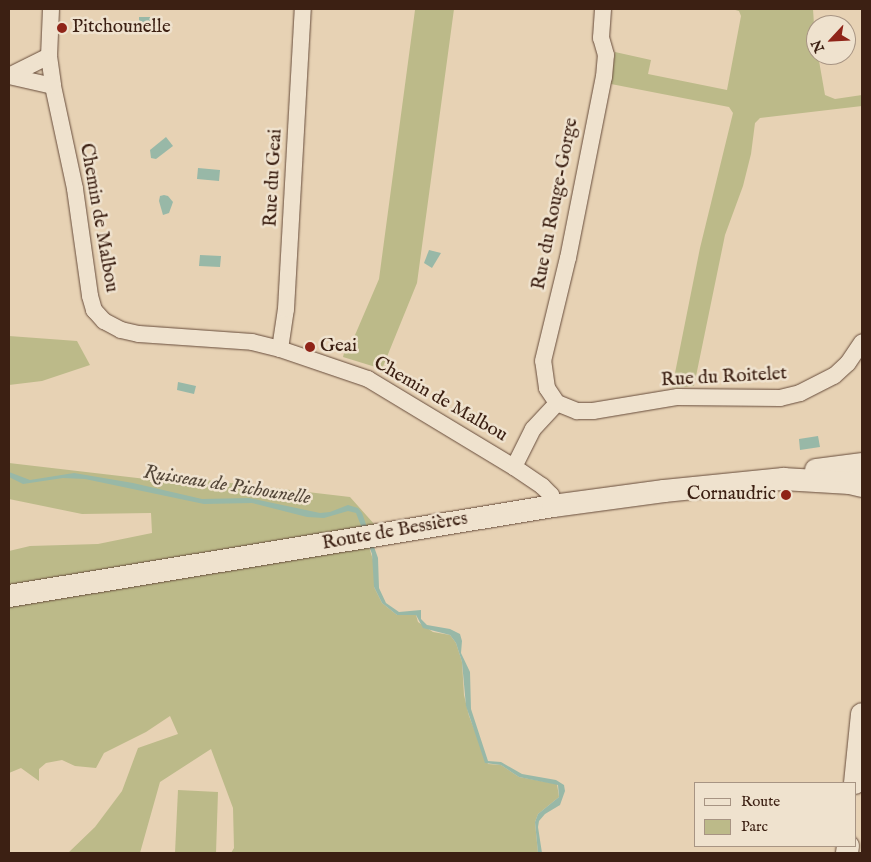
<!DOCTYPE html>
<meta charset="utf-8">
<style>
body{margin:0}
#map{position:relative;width:871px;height:862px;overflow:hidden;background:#e7d2b4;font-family:"IM FELL English",serif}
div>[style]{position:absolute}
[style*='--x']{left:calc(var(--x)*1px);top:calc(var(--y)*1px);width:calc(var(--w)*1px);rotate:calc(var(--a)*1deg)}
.green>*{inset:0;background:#bcba89}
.water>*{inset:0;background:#98b8a7}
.roads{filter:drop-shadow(0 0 1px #674c3b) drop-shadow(0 0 1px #674c3b)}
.street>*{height:16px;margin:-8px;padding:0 8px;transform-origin:8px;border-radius:8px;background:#efe2ce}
.secondary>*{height:22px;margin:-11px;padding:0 11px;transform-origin:11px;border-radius:11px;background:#efe2ce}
.dots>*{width:14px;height:14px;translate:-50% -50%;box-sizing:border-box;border:2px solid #efe2ce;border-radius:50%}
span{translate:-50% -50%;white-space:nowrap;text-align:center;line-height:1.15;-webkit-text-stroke:5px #efe2ce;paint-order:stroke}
.poi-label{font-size:19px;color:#3c2013}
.left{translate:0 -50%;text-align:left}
.right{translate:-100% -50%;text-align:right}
.street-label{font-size:19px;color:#3c2013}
.water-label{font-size:20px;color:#534638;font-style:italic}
.frame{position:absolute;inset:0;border:10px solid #3c2013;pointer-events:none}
.legend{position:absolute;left:694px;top:782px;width:162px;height:65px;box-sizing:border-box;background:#efe2ce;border:1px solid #a79483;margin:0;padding:6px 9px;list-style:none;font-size:15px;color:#3c2013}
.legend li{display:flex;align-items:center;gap:10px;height:25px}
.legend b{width:25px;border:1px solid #a79483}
.north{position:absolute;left:806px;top:15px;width:50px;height:50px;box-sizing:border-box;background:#efe2ce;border:1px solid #a79483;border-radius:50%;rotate:245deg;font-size:14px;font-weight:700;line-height:20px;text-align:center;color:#3c2013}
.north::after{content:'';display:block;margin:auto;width:18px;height:22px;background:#8f2418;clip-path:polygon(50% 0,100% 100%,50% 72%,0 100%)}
</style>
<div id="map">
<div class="green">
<i style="clip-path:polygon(409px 9px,454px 9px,417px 283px,382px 369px,343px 357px,347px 341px,352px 342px,379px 279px,415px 10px)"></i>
<i style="clip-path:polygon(732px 9px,813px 9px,816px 55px,818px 55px,825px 95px,835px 99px,862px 95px,862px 106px,760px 118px,755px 123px,751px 154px,743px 186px,725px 235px,694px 386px,672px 388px,700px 248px,733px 113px,729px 107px,611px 84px,615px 52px,651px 60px,648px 74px,727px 90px,741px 16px,739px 11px)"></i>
<i style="clip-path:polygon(9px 336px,77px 341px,90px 365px,42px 381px,9px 385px)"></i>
<i style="clip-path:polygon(9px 463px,146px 479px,163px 475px,350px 497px,375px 525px,9px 586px,9px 551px,30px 546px,98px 544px,152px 533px,151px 513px,82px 514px,9px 499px)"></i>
<i style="clip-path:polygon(369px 547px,374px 563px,374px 587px,382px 603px,397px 615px,416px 615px,418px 622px,433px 632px,450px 635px,456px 643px,462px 662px,464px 695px,469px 716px,488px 764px,501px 765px,519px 777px,557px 784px,559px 797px,538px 814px,535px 822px,538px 853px,231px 853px,234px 848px,233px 808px,211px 749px,160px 782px,140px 853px,68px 853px,95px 827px,122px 791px,138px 748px,178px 734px,170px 716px,146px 732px,104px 753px,96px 768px,75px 766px,62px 760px,46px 763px,39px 769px,39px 781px,21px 768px,9px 773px,9px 605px)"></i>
<i style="clip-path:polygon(178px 790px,218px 792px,216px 853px,175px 853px)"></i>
</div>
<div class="water">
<i style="clip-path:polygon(139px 17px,158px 17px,158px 26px,139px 27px)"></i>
<i style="clip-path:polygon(166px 137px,173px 146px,156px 159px,151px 158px,150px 150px)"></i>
<i style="clip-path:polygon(198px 168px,220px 170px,219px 181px,197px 179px)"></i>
<i style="clip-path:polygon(164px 195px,168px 196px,173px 202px,169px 213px,163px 215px,159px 201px,160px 196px)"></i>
<i style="clip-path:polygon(429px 250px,441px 253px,432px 268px,424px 263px)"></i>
<i style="clip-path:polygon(200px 255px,221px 256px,220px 267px,199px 266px)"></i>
<i style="clip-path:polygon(178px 382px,196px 386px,194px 394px,177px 390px)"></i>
<i style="clip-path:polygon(818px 436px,820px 447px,800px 450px,799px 439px)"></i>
<i style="clip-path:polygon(9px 472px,30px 480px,74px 473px,133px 483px,202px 499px,249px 498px,320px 513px,330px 512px,348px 505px,358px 508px,362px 513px,378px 558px,379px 588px,386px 603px,399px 612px,421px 610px,421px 619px,427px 625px,450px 629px,460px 634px,462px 641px,461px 653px,470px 672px,471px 709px,488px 761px,501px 762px,522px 774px,556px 780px,564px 785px,565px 791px,560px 805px,545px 814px,539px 821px,538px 827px,542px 853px,538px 853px,535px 822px,538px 814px,559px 797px,558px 785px,519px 777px,501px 765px,485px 763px,466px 706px,462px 662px,456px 643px,450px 635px,423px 628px,416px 615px,397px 615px,382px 603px,374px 587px,372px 554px,356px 513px,348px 511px,324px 518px,307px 517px,252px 503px,204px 504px,85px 479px,63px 478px,23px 484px,9px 477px)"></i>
</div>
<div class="roads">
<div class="street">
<i style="--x:51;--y:9;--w:47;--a:92.4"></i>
<i style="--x:49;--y:56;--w:30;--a:82"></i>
<i style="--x:53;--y:86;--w:105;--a:77.9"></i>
<i style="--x:75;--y:189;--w:108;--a:82"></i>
<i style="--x:90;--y:296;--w:15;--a:74"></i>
<i style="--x:94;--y:310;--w:15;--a:48"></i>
<i style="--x:104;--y:321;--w:19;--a:28"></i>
<i style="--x:121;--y:330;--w:18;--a:13"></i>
<i style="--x:139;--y:334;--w:113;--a:4"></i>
<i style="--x:252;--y:342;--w:29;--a:14"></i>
<i style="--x:280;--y:349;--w:93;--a:18.8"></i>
<i style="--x:368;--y:379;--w:170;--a:31.1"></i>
<i style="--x:514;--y:467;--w:34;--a:34"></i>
<i style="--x:542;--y:486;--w:13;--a:45"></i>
<i style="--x:551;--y:495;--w:11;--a:80"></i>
<i style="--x:9;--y:76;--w:45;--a:12.8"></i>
<i style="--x:9;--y:76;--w:45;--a:-26.6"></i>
<i style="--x:280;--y:349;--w:40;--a:-81.5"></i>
<i style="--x:286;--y:309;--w:300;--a:-86.8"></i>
<i style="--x:557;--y:403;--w:18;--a:-124"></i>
<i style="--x:547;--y:388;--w:27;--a:-98"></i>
<i style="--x:543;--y:361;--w:106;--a:-76.4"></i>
<i style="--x:568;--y:258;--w:185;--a:-78.8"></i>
<i style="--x:604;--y:77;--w:22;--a:-85"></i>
<i style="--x:606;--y:55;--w:18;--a:-106"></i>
<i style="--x:601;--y:38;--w:29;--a:-86"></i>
<i style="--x:514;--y:467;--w:42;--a:-63.4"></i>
<i style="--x:533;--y:429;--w:35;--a:-47"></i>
<i style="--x:557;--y:403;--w:22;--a:22"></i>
<i style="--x:577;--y:411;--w:16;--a:0"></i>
<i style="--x:593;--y:411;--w:86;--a:-9.4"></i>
<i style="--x:678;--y:397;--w:102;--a:0.6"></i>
<i style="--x:780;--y:398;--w:21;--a:-14"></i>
<i style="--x:800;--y:393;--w:38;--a:-27"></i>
<i style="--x:834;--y:376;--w:19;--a:-43"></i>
<i style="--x:848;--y:363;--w:25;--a:-56"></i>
</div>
<div class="secondary">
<i style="--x:816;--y:470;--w:46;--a:-7.4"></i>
<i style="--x:9;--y:596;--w:551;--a:-9.39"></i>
<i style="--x:553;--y:506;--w:112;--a:-7.7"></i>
<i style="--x:664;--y:491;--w:120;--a:-5.8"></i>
<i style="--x:783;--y:479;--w:67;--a:3.4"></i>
<i style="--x:850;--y:483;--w:12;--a:14"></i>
<i style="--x:855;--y:783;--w:69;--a:-84.2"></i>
<i style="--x:847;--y:853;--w:7;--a:-82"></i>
</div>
</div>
<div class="dots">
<i style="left:62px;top:28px;background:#8f2418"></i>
<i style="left:310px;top:347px;background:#8f2418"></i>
<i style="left:786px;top:495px;background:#8f2418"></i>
</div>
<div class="poi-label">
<span class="left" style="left:72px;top:28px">Pitchounelle</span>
<span class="left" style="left:320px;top:347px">Geai</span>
<span class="right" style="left:776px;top:495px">Cornaudric</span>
</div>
<div class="street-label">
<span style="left:274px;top:178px;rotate:-87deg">Rue du Geai</span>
<span style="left:556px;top:204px;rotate:-79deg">Rue du Rouge-Gorge</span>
<span style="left:98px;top:218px;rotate:80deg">Chemin de Malbou</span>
<span style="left:724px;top:378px;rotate:-3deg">Rue du Roitelet</span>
<span style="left:440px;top:400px;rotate:30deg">Chemin de Malbou</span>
<span style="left:395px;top:532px;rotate:-10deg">Route de Bessières</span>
</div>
<div class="water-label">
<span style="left:227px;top:485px;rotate:9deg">Ruisseau de Pichounelle</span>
</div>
<div class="frame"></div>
<ul class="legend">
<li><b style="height:6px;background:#efe2ce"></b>Route</li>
<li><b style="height:14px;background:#bcba89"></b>Parc</li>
</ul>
<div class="north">N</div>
</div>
